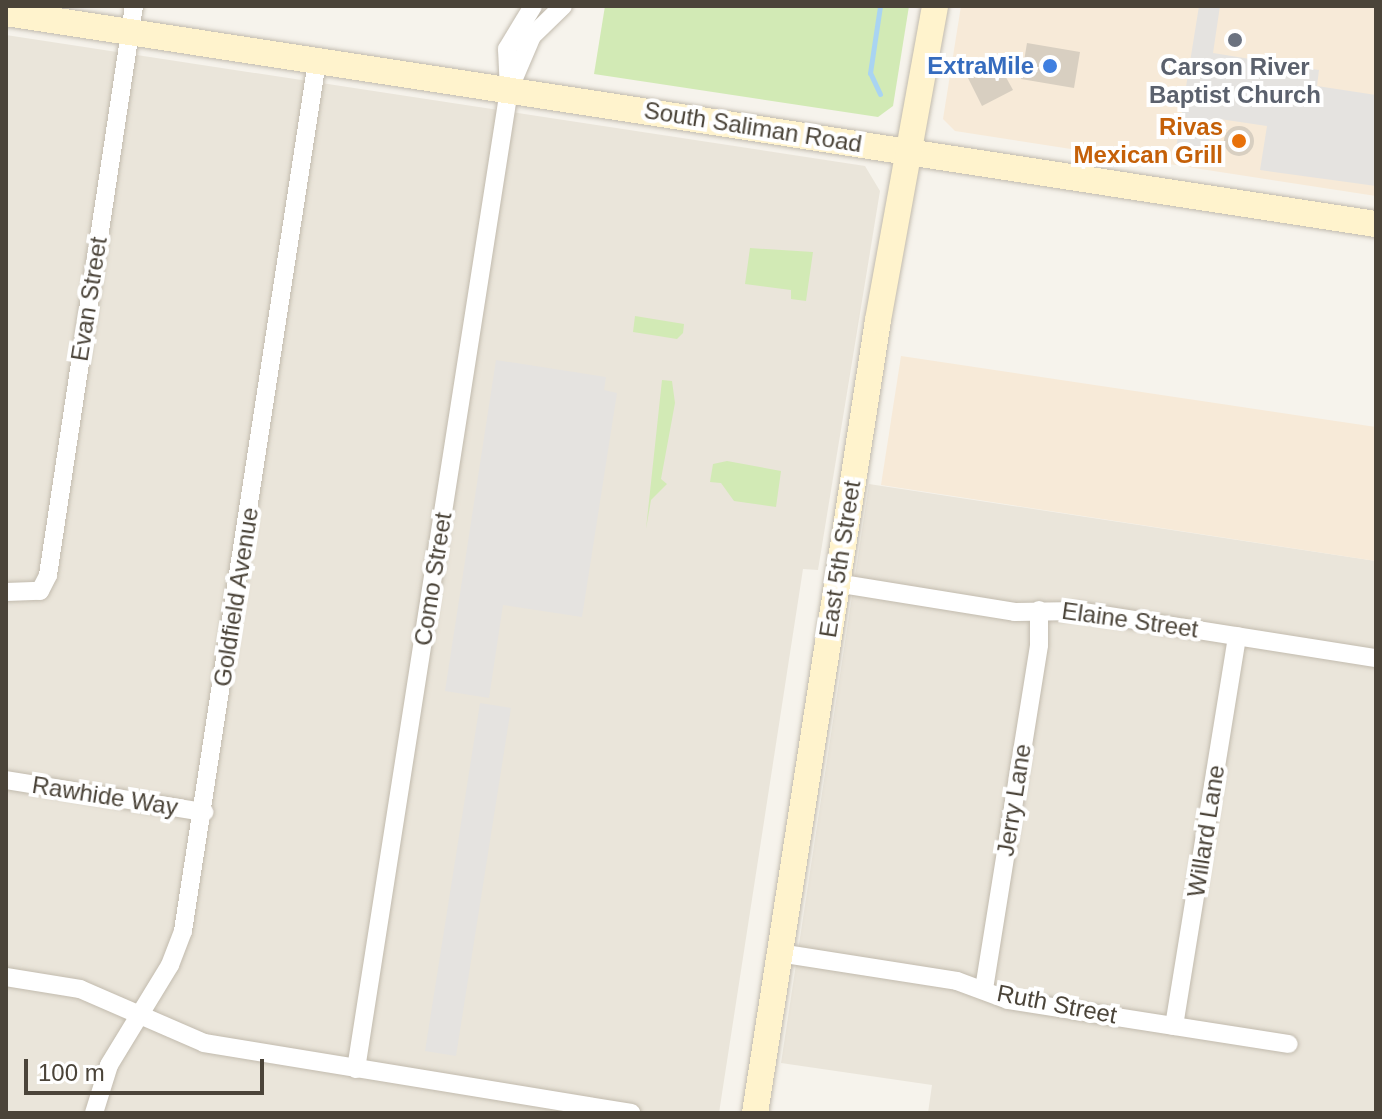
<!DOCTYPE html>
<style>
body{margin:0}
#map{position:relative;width:1382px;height:1119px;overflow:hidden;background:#f6f3ec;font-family:Helvetica,sans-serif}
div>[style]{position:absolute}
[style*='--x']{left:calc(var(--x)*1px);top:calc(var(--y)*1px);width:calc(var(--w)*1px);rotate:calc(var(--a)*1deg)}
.residential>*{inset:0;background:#eae5da}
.commercial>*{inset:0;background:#f7ead8}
.green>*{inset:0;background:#d2eab5}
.parking>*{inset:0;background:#e5e3e0}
.stream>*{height:5px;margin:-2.5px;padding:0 2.5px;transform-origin:2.5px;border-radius:2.5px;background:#a9d4f2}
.building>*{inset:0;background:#d8cfc1}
.round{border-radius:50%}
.roads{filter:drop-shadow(0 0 2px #c2bbae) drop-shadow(0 0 2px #c2bbae)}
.minor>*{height:18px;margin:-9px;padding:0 9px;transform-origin:9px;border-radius:9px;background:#fff}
.secondary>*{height:26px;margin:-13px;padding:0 13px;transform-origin:13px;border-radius:13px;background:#fff3cd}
.dots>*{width:22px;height:22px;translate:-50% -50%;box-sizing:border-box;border:4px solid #fff;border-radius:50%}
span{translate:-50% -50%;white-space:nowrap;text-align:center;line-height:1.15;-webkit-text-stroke:8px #fff;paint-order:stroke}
.shop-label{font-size:24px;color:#366cbe;font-weight:700}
.right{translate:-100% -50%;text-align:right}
.worship-label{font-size:24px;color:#5b616d;font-weight:700}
.street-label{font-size:24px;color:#4b4439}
.food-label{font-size:24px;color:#c56008;font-weight:700}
.frame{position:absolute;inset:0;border:8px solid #4b4439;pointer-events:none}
.scale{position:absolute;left:24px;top:1059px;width:240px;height:36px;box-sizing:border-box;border:4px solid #4b4439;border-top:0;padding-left:10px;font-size:24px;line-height:28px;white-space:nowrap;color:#4b4439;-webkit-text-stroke:6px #fff;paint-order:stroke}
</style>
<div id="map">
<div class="residential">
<i style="clip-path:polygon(6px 35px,865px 166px,880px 191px,818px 570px,803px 569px,719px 1113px,6px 1113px)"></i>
<i style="clip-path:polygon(869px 484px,1376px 561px,1376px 1113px,928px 1113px,932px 1085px,781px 1063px)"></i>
</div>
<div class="commercial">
<i style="clip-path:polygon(961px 6px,1376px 6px,1376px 196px,955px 131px,943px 119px)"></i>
<i style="clip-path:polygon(901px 356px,1376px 427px,1376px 561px,881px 485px)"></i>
</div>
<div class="green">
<i style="clip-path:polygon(605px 6px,909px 6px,893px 106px,878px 117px,594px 74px)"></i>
<i style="clip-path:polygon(750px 248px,813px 252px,806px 301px,791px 299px,791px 290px,745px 284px)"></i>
<i style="clip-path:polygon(635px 316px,684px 324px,683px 333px,677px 339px,633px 332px)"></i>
<i style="clip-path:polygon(662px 380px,672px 381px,675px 403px,661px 479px,667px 484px,651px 500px,646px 529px)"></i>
<i style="clip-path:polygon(727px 461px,781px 471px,776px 507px,734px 501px,721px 483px,710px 482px,713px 464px)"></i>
</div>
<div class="parking">
<i style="clip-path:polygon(1199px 6px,1220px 6px,1213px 53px,1319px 70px,1317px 86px,1376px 95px,1376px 186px,1260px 170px,1267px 126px,1213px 118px,1205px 160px,1175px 155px)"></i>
<i style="clip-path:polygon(496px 360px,606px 377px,604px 390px,617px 393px,582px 617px,503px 605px,489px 698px,445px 691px)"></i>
<i style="clip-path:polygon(480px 703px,511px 708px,456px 1056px,425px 1051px)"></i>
</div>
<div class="stream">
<i style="--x:880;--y:94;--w:23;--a:-115"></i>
<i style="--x:870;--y:73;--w:68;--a:-81.5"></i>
</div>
<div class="building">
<i style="clip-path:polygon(1027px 43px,1080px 52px,1074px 88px,1021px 79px)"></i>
<i style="clip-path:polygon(997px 61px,1013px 90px,982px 106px,967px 76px)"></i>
<i class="round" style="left:1224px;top:126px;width:30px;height:30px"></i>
</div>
<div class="roads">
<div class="minor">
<i style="--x:509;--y:90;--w:59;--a:-66.9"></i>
<i style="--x:532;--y:36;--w:43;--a:-44.1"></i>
<i style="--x:836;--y:583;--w:181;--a:9.2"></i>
<i style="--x:1015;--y:612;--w:63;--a:-0.9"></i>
<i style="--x:1078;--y:611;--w:302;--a:9"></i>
<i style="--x:6;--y:592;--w:34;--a:-2"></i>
<i style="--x:40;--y:591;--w:18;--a:-63"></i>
<i style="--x:48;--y:575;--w:575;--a:-81.41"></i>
<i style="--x:6;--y:780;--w:201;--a:9.2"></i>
<i style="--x:779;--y:953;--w:180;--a:8.9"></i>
<i style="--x:957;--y:981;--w:54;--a:20.4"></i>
<i style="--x:1008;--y:1000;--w:284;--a:8.9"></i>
<i style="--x:6;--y:977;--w:75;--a:9.2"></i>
<i style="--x:80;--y:989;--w:135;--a:23.5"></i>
<i style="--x:204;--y:1043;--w:433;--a:9.3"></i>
<i style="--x:984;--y:989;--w:348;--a:-80.9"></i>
<i style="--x:1039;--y:645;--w:35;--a:-90"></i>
<i style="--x:1174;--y:1026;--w:395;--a:-80.8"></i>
<i style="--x:356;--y:1069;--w:991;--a:-81.12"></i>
<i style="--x:509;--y:90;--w:41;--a:-92.8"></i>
<i style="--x:507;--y:49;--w:50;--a:-58.8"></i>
<i style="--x:94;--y:1113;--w:50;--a:-72.6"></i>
<i style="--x:109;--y:1065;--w:117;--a:-58.6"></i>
<i style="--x:170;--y:965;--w:36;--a:-69"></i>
<i style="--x:183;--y:931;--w:880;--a:-81.24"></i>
</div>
<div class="secondary">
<i style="--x:6;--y:13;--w:1386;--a:8.76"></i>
<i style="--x:755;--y:1113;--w:802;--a:-81.18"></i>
<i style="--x:878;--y:320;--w:319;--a:-79.7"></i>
</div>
</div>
<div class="dots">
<i style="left:1235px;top:40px;background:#6b7280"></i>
<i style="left:1050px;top:66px;background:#3f7fe0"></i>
<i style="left:1239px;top:141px;background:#e8710a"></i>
</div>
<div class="shop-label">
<span class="right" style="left:1034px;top:66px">ExtraMile</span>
</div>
<div class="worship-label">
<span style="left:1235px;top:81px">Carson River<br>Baptist Church</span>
</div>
<div class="street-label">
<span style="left:753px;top:127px;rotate:9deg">South Saliman Road</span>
<span style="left:89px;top:299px;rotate:-81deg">Evan Street</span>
<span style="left:840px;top:559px;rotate:-81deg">East 5th Street</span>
<span style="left:433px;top:579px;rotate:-81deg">Como Street</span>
<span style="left:236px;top:597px;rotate:-81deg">Goldfield Avenue</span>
<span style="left:1130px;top:620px;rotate:8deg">Elaine Street</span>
<span style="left:105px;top:796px;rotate:9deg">Rawhide Way</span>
<span style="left:1014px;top:800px;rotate:-81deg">Jerry Lane</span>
<span style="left:1206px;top:831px;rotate:-81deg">Willard Lane</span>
<span style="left:1057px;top:1004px;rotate:11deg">Ruth Street</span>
</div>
<div class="food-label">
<span class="right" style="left:1223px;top:141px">Rivas<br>Mexican Grill</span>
</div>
<div class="frame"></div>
<div class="scale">100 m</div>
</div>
